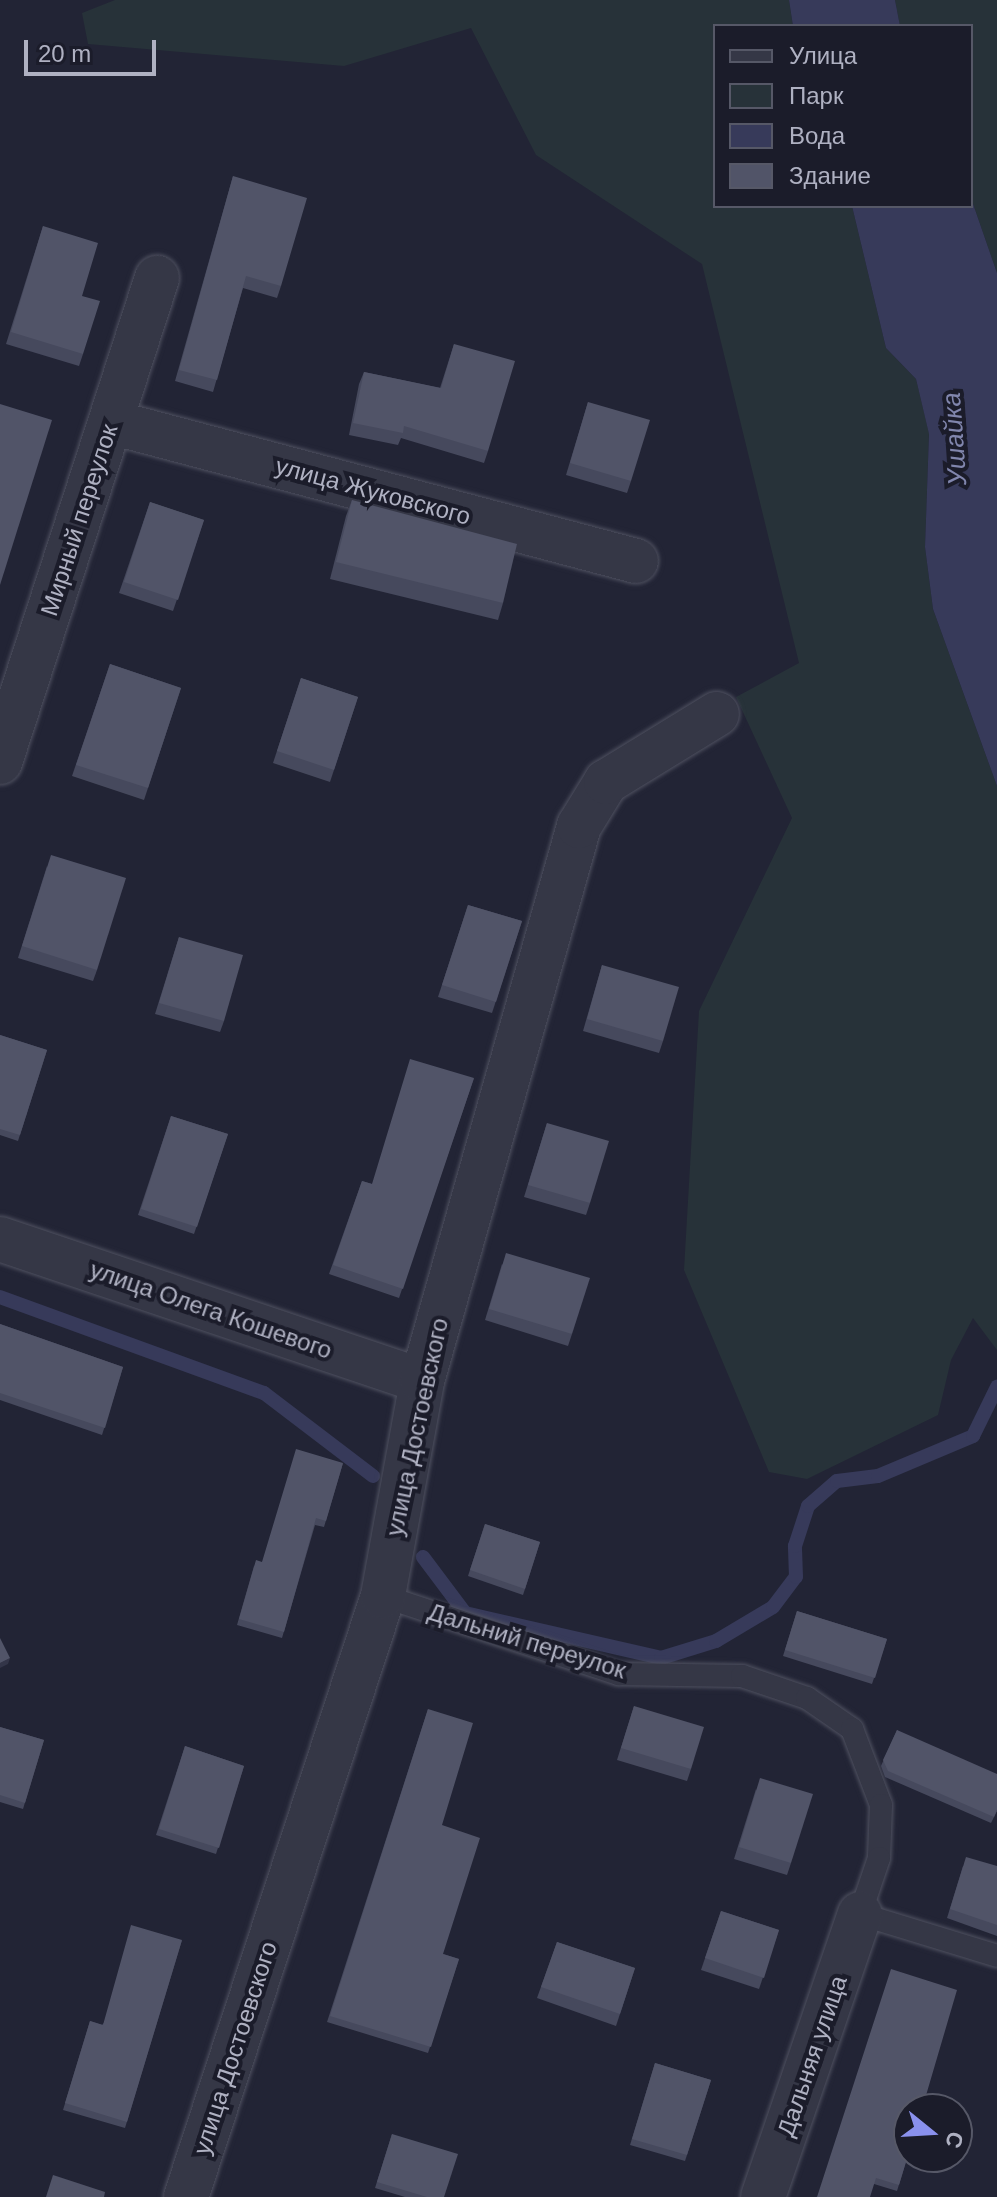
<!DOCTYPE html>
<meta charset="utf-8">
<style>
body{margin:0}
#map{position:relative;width:997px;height:2197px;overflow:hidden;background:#222435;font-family:Arial,sans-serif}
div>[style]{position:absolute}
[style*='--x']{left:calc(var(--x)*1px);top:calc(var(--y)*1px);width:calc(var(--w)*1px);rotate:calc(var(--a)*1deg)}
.green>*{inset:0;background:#273239}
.water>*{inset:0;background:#373a5a}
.stream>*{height:14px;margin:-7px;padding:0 7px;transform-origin:7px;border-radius:7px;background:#373a5a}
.roads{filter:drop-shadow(0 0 2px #4f5160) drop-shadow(0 0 2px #4f5160)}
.service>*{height:22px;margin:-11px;padding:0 11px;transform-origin:11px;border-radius:11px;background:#353746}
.minor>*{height:44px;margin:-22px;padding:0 22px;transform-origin:22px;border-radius:22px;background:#353746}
.wall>*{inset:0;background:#46495d}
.shaded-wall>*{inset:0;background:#333548}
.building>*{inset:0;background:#515468}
span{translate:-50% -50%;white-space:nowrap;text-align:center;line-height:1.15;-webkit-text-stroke:8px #1b1c2a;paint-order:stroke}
.street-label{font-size:24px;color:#afb1c2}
.water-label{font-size:26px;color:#8186ad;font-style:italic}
.legend{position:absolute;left:713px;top:24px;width:260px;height:184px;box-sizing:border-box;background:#1b1c2a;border:2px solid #565867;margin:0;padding:10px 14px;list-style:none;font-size:24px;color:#afb1c2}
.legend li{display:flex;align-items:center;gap:16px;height:40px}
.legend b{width:40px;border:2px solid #565867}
.north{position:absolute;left:893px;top:2093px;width:80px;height:80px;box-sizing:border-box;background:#1b1c2a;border:2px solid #565867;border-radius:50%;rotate:108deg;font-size:22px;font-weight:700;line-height:32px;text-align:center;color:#afb1c2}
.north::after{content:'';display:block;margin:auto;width:28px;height:36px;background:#8a91ed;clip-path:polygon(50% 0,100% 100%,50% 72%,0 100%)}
.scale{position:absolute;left:24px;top:40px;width:132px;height:36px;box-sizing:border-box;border:4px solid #afb1c2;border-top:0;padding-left:10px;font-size:24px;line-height:28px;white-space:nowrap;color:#afb1c2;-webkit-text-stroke:6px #1b1c2a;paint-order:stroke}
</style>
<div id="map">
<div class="green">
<i style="clip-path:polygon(115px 0,789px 0,793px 26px,715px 26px,715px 206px,852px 206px,886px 348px,916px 379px,929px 433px,925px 547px,933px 609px,997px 786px,997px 1350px,973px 1318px,951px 1360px,938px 1415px,807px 1479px,769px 1472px,684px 1270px,699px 1011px,792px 818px,736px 697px,799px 663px,702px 264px,536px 155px,471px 28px,344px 66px,88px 44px,82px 13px)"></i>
<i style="clip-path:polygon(895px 0,997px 0,997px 273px,971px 198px,971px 26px,900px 26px)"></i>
</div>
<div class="water">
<i style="clip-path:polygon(789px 0,895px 0,900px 26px,793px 26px)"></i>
<i style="clip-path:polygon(971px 198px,997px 273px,997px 786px,933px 609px,925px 547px,929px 434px,916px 379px,886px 348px,852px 206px,971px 206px)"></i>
</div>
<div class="stream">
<i style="--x:0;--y:1297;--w:281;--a:20"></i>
<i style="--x:264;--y:1393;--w:137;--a:37.3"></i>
<i style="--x:423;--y:1557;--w:70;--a:53.1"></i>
<i style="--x:465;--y:1613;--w:201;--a:12.9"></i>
<i style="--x:661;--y:1658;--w:58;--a:-17.2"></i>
<i style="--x:716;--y:1641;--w:66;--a:-30.8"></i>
<i style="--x:773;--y:1607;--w:38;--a:-53"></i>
<i style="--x:796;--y:1577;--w:31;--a:-92"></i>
<i style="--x:795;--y:1546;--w:42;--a:-72"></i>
<i style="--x:808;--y:1506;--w:38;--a:-41"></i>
<i style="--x:837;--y:1481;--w:41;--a:-7"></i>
<i style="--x:878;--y:1476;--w:103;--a:-22.8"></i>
<i style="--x:973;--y:1436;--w:55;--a:-63.9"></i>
</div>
<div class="roads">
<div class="service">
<i style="--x:383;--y:1596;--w:249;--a:18.3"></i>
<i style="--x:619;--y:1674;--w:123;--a:0.9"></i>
<i style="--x:742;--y:1676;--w:69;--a:18.7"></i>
<i style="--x:807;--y:1698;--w:55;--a:34.6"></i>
<i style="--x:852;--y:1729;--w:81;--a:69.1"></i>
<i style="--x:881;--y:1805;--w:53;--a:92.2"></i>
<i style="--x:879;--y:1858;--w:59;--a:108.7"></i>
<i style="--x:860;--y:1914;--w:143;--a:17"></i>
</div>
<div class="minor">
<i style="--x:111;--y:422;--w:543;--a:14.83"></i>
<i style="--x:0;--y:762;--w:509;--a:-72.03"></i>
<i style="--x:0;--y:1239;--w:445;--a:18.6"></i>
<i style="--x:186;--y:2197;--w:632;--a:-71.85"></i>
<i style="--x:383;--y:1596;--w:219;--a:-79.7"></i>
<i style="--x:422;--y:1381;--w:577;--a:-74.2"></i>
<i style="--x:579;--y:826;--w:52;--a:-58.5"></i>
<i style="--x:606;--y:782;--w:130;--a:-31.5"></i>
<i style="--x:763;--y:2197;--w:299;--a:-71.1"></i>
</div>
</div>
<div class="wall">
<i style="clip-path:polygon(233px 176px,281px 286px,277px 298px,243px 288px,213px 392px,175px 381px)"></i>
<i style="clip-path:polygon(43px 226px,82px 296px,83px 354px,79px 366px,6px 344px)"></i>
<i style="clip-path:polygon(454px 344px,488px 451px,484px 463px,401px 438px,398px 445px,349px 435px,359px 384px,364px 372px,440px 388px)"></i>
<i style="clip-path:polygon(588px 402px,631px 481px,627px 493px,566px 475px)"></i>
<i style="clip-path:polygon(352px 500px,503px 603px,498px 620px,330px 579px,346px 516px)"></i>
<i style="clip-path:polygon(150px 502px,204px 520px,173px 611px,119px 593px)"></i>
<i style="clip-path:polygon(110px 664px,181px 688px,144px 800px,72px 776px)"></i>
<i style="clip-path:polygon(301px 678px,358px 697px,330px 782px,273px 763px)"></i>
<i style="clip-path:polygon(47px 866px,97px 970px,93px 981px,18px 958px)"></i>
<i style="clip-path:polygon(468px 905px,522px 921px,492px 1013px,438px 997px)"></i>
<i style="clip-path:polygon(179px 937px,224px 1021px,220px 1032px,155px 1014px)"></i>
<i style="clip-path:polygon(602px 965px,663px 1041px,659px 1053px,583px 1031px)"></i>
<i style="clip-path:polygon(0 1035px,47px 1050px,18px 1141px,0 1135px)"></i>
<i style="clip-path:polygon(474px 1078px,399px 1298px,329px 1274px,362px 1181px,372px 1184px)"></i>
<i style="clip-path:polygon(171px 1116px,228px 1134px,194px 1234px,138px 1215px)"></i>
<i style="clip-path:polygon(547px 1123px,590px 1203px,586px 1215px,524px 1197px)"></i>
<i style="clip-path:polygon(502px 1264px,572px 1334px,568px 1346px,485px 1320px)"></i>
<i style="clip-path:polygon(0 1324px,123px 1367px,102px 1435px,0 1400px)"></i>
<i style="clip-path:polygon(343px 1463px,324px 1527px,315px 1525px,282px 1638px,237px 1625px,254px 1566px,262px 1562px)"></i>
<i style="clip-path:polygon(485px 1524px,540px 1542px,523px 1595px,468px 1576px)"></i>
<i style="clip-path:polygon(797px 1611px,887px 1639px,872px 1684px,783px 1656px)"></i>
<i style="clip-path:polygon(634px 1706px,691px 1769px,687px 1781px,617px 1760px)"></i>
<i style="clip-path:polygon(428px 1709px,442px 1825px,443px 1954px,459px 1959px,428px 2053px,327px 2022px)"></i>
<i style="clip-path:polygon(0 1727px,44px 1740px,23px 1809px,0 1802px)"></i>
<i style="clip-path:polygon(897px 1730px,997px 1811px,991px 1823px,885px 1777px,881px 1766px)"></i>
<i style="clip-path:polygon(185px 1746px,244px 1766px,216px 1854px,156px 1835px)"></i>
<i style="clip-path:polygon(756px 1789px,791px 1863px,787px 1875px,734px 1859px)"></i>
<i style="clip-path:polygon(963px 1866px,997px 1866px,997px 1936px,947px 1918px)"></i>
<i style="clip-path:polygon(721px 1911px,779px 1930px,759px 1989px,701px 1970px)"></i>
<i style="clip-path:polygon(182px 1940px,125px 2128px,63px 2110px,90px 2021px,102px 2025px)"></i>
<i style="clip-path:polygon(557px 1942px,635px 1968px,616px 2026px,537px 1998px)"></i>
<i style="clip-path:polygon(655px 2063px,711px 2080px,685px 2161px,630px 2145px)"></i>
<i style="clip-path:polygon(392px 2134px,444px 2197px,405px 2197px,375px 2188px)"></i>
<i style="clip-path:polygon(909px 2152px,897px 2191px,874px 2184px,816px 2197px)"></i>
</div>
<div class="shaded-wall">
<i style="clip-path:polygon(10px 1658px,8px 1664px,0 1668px,0 1663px)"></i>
</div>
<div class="building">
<i style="clip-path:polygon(233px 176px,307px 198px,281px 286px,246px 276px,217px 380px,179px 370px)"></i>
<i style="clip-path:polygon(43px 226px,98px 243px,82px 296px,100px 301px,83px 354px,11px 332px)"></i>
<i style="clip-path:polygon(454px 344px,515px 361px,488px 451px,404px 426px,403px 433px,353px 423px,364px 372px,441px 388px)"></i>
<i style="clip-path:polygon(588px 402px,650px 420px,631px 481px,570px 463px)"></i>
<i style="clip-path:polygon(0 404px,52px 420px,0 585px)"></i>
<i style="clip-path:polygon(352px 500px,517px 544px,503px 603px,336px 562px)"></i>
<i style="clip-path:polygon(150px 502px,204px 520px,178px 600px,124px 582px)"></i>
<i style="clip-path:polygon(110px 664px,181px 688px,148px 788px,76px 765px)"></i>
<i style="clip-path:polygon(301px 678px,358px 697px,334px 770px,277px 751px)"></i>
<i style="clip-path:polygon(51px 855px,126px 878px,97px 970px,22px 946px)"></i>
<i style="clip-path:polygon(468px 905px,522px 921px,496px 1002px,442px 985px)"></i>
<i style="clip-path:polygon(179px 937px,243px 955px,224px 1021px,159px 1003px)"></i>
<i style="clip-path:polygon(602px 965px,679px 987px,663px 1041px,587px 1019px)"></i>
<i style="clip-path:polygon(0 1035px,47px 1050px,20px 1135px,0 1129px)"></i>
<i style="clip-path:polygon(410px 1059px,474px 1078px,403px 1289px,333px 1265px,362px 1181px,372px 1184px)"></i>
<i style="clip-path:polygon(171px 1116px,228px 1134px,197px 1227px,141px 1209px)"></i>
<i style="clip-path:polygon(547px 1123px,609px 1141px,590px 1203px,528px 1185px)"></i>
<i style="clip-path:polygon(506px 1253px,590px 1278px,572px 1334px,489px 1309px)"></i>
<i style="clip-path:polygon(0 1324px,123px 1367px,105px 1428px,0 1393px)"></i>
<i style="clip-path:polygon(296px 1449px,343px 1463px,326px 1521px,316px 1518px,284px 1632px,239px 1619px,256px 1560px,262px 1562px)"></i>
<i style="clip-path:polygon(485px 1524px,540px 1542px,525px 1589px,470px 1570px)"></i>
<i style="clip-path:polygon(797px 1611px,887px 1639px,875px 1678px,785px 1650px)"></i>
<i style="clip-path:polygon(0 1638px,10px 1658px,0 1663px)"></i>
<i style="clip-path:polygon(634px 1706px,704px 1727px,691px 1769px,621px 1748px)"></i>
<i style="clip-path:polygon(428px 1709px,473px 1723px,442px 1825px,480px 1838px,443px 1954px,459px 1959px,431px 2047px,330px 2016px)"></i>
<i style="clip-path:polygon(0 1727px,44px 1740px,25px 1803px,0 1795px)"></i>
<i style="clip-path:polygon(897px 1730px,997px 1774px,997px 1810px,994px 1817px,888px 1771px,883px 1760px)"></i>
<i style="clip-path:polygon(185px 1746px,244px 1766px,219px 1848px,159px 1829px)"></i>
<i style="clip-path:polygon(760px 1778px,813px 1794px,791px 1863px,739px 1847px)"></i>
<i style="clip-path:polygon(966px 1857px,997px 1866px,997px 1925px,950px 1909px)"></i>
<i style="clip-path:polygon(721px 1911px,779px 1930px,764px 1978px,705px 1958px)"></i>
<i style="clip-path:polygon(131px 1925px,182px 1940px,127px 2122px,65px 2103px,90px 2021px,103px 2025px)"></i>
<i style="clip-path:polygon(557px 1942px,635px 1968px,620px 2014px,541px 1987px)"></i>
<i style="clip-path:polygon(891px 1969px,957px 1990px,922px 2109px,909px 2109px,909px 2152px,899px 2185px,876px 2178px,870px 2197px,817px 2197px)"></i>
<i style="clip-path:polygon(655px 2063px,711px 2080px,687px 2155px,632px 2139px)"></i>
<i style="clip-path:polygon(392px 2134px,458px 2154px,444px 2197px,427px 2197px,377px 2182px)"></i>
<i style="clip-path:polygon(53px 2175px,105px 2192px,104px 2197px,46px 2197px)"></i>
</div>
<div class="street-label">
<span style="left:373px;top:491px;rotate:15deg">улица Жуковского</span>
<span style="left:79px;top:520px;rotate:-72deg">Мирный переулок</span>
<span style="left:211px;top:1310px;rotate:19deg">улица Олега Кошевого</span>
<span style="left:417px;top:1427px;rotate:-78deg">улица Достоевского</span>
<span style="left:527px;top:1641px;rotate:17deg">Дальний переулок</span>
<span style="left:235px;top:2048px;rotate:-72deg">улица Достоевского</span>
<span style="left:812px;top:2056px;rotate:-71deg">Дальняя улица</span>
</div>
<div class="water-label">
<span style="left:955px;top:439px;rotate:-94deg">Ушайка</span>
</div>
<ul class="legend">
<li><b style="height:10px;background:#353746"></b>Улица</li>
<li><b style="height:22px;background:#273239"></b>Парк</li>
<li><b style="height:22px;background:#373a5a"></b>Вода</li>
<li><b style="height:22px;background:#515468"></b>Здание</li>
</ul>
<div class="north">С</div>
<div class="scale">20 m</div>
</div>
